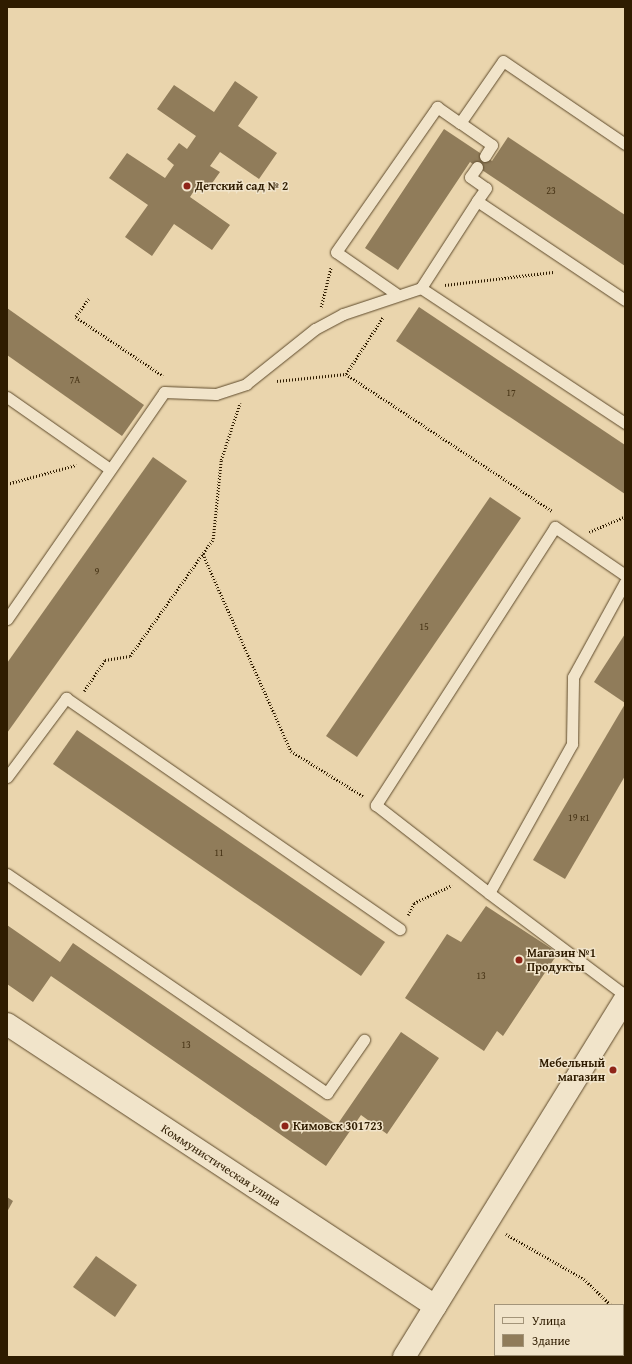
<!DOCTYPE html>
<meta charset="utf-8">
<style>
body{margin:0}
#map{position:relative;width:632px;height:1364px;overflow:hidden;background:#ead5ad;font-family:"Gentium Book Plus",serif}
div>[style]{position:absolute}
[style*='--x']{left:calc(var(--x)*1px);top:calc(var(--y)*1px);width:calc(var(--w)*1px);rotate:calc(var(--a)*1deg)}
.building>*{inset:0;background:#907c5a}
.path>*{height:2.5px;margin-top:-1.25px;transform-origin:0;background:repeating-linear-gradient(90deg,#2f1c00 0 1px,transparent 0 3px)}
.roads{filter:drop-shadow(0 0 1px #5e4a2b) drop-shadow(0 0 1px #5e4a2b)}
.lane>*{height:11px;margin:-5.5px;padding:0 5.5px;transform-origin:5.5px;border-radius:5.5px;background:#f1e4ca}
.street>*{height:22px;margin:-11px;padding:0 11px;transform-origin:11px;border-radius:11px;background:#f1e4ca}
.secondary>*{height:22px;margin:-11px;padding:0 11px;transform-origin:11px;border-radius:11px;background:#f1e4ca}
.dots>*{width:11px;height:11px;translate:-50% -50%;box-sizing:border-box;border:2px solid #f1e4ca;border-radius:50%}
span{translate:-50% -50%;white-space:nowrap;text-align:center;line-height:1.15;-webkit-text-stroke:3px #f1e4ca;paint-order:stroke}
.number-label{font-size:10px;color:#473416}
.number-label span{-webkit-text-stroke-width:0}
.poi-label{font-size:12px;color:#2f1c00;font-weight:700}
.left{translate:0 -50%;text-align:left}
.right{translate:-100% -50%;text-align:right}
.street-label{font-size:12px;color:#2f1c00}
.frame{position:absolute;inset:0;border:8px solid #2f1c00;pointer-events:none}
.legend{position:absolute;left:494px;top:1304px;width:130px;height:52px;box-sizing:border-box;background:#f1e4ca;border:1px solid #a39479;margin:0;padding:5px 7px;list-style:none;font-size:12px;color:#2f1c00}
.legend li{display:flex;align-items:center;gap:8px;height:20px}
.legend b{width:20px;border:1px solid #a39479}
</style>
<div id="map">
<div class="building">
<i style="clip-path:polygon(235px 81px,258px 97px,238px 126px,277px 153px,259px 179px,220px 152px,210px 166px,220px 172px,210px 186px,201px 180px,190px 197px,230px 225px,212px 250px,174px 224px,152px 256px,125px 237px,148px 205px,109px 178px,127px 153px,165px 178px,174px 165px,167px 159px,179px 143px,187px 149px,196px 136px,157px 109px,174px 85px,214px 112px)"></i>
<i style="clip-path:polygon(444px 129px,492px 161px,508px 137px,625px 215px,625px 266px,470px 162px,398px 270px,365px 248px)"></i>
<i style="clip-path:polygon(419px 307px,625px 445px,625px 494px,396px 341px)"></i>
<i style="clip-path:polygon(7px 308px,144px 405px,122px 436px,7px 355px)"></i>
<i style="clip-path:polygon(153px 457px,187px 481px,7px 733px,7px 663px)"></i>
<i style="clip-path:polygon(490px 497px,521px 518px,357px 757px,326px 736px)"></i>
<i style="clip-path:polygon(625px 634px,625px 703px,594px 682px)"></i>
<i style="clip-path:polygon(625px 704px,625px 776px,565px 879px,533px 860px)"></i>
<i style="clip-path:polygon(77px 730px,385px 942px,361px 976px,53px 764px)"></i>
<i style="clip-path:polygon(486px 906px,558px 953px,503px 1036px,497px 1031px,484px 1051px,405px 998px,447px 934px,461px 942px)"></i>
<i style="clip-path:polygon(7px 925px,60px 962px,73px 943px,337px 1125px,401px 1032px,439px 1058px,387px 1134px,361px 1115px,326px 1166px,51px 976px,33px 1002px,7px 984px)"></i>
<i style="clip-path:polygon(7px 1197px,13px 1201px,7px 1212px)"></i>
<i style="clip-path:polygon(96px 1256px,137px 1285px,115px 1317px,73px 1287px)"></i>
</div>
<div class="path">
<i style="--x:445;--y:285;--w:109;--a:-6.9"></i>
<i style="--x:89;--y:299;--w:22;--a:126"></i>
<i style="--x:76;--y:317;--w:105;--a:34.1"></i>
<i style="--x:321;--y:307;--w:41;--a:-76"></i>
<i style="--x:346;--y:374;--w:68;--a:-57"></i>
<i style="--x:277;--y:381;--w:69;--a:-5.8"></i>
<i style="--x:346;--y:374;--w:247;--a:33.6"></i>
<i style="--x:7;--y:484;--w:72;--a:-15.4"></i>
<i style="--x:589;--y:532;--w:39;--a:-23"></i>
<i style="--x:203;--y:554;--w:216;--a:65.9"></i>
<i style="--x:291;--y:751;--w:85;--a:32"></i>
<i style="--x:84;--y:691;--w:37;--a:-56"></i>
<i style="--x:105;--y:660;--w:25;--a:-9"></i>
<i style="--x:130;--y:656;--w:143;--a:-54.6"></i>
<i style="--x:213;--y:539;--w:79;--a:-84.2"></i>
<i style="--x:221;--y:460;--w:60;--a:-71.6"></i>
<i style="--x:408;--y:915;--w:13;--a:-63"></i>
<i style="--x:414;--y:903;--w:42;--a:-25.3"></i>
<i style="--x:506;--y:1234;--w:90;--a:30"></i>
<i style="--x:584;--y:1279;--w:37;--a:44"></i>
<i style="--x:623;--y:1316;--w:3;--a:45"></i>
</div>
<div class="roads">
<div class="lane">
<i style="--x:485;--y:156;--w:13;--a:-58"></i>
<i style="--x:492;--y:145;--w:39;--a:-145"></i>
<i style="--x:460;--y:123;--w:75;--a:-55.3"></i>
<i style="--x:503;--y:61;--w:148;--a:34.2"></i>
<i style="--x:477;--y:167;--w:12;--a:125"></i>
<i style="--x:470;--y:177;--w:19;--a:35"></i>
<i style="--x:486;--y:188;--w:16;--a:125"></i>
<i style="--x:398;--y:295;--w:75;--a:-145.3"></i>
<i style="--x:336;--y:252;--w:177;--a:-55.1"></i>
<i style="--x:437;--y:107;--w:28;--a:35"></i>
<i style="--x:625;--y:300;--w:178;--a:-146.2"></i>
<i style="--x:477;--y:201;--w:103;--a:122.8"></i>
<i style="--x:421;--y:288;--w:245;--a:33.5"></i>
<i style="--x:7;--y:397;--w:126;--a:35"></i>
<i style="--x:625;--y:575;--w:85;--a:-145.6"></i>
<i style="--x:555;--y:527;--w:331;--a:122.8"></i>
<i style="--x:376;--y:805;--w:143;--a:37.9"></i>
<i style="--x:489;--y:893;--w:170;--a:36.9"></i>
<i style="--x:7;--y:619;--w:276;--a:-55.3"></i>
<i style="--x:164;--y:392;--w:52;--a:2.2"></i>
<i style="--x:216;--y:394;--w:32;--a:-18"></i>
<i style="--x:246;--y:384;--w:88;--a:-38.6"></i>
<i style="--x:315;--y:329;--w:32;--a:-28"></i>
<i style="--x:343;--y:314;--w:82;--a:-18.4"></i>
<i style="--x:7;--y:777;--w:99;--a:-53.2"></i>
<i style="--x:66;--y:698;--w:406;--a:34.7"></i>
<i style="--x:7;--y:874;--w:388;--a:34.4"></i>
<i style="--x:327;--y:1093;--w:65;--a:-55.1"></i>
<i style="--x:489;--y:893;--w:171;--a:-60.9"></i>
<i style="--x:572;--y:744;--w:67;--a:-89.1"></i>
<i style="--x:573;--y:677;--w:108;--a:-61.3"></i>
</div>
<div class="street">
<i style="--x:7;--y:1024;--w:513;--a:33.38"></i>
</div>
<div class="secondary">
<i style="--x:404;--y:1357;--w:421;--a:-58.3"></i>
</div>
</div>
<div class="dots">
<i style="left:187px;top:186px;background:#8f2418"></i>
<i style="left:519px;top:960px;background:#8f2418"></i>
<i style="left:613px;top:1070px;background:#8f2418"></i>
<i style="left:285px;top:1126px;background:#8f2418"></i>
</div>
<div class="number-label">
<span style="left:551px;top:191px">23</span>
<span style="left:75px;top:380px">7А</span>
<span style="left:511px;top:393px">17</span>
<span style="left:97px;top:572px">9</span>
<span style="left:424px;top:627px">15</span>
<span style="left:579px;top:818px">19 к1</span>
<span style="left:219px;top:853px">11</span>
<span style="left:481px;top:976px">13</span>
<span style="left:186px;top:1045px">13</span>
</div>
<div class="poi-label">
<span class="left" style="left:195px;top:186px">Детский сад № 2</span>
<span class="left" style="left:527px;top:960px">Магазин №1<br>Продукты</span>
<span class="right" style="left:605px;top:1070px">Мебельный<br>магазин</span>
<span class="left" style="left:293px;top:1126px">Кимовск 301723</span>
</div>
<div class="street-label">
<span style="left:221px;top:1165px;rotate:33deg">Коммунистическая улица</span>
</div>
<div class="frame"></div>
<ul class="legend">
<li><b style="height:5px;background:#f1e4ca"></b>Улица</li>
<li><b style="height:11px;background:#907c5a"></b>Здание</li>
</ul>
</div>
